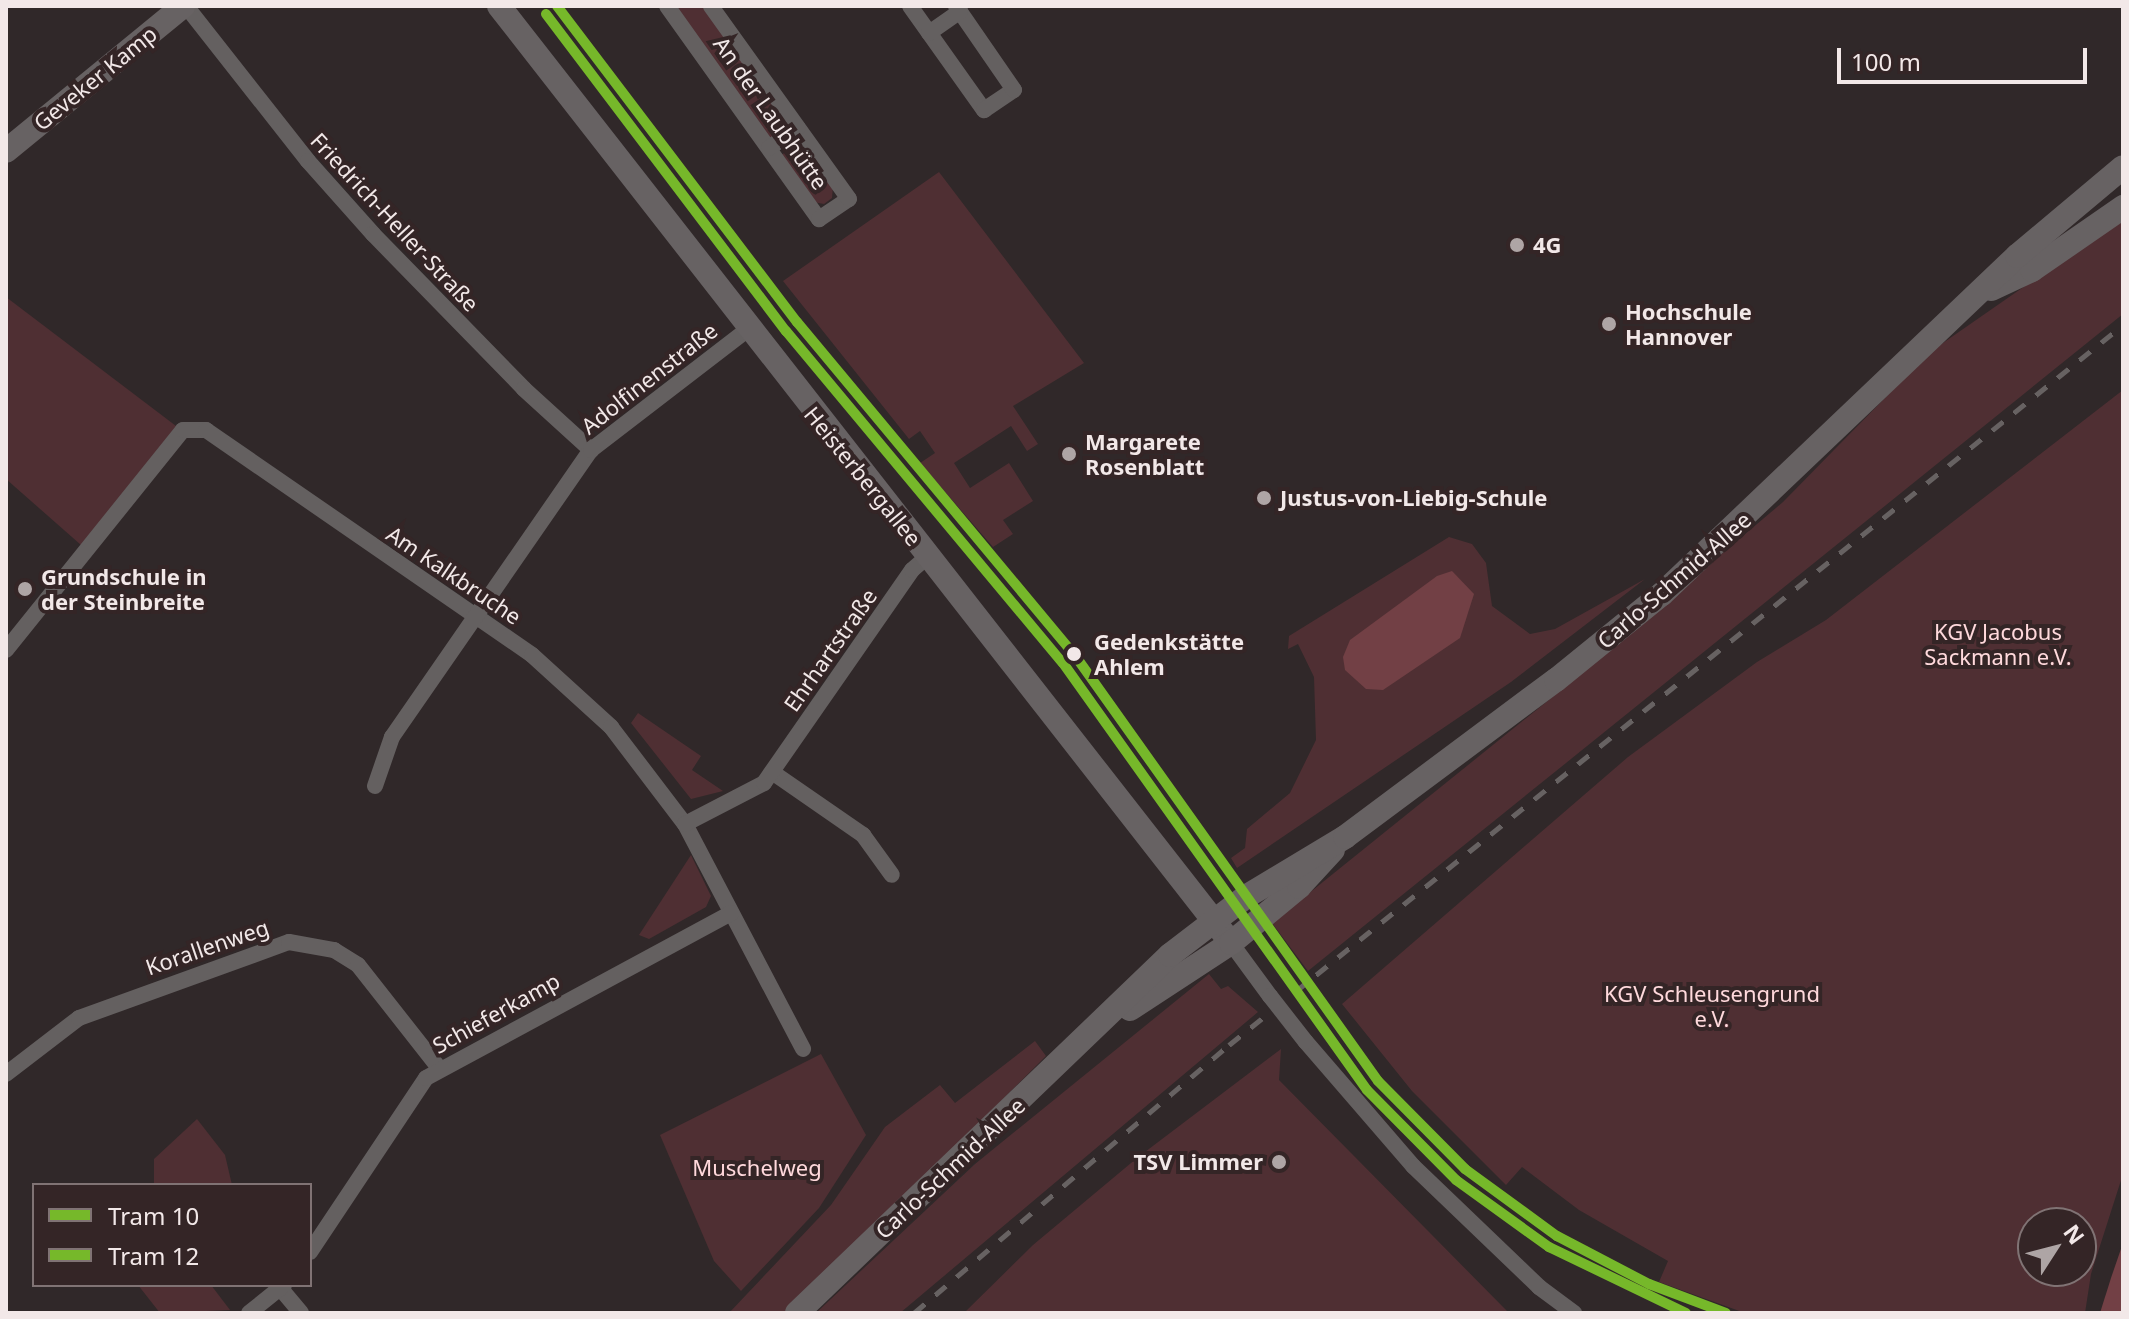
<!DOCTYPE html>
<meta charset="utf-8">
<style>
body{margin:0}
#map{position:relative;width:2129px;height:1319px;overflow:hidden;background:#302829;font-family:"Noto Sans",sans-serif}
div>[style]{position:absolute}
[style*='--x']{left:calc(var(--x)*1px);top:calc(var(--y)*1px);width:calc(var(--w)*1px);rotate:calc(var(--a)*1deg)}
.green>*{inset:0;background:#4f2f33}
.water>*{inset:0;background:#724045}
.street>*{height:16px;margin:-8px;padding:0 8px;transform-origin:8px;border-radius:8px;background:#646060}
.secondary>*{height:24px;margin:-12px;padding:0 12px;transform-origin:12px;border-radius:12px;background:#676263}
.rail>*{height:5px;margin-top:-2.5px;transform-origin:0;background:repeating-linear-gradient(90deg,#676262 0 14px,transparent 0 28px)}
.street-bridge>*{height:16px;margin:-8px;padding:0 8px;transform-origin:8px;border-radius:8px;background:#646060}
.tram-1>*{height:10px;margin:-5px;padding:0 5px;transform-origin:5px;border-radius:5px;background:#76b82a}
.tram-2>*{height:10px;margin:-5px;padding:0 5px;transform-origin:5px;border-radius:5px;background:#76b82a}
.dots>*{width:22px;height:22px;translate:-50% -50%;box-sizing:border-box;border:4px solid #342526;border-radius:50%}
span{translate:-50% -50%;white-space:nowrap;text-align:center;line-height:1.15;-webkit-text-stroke:8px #342526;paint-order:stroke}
.street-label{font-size:22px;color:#f2e8e8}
.poi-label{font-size:22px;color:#f2e8e8;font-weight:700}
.left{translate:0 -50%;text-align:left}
.right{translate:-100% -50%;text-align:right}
.park-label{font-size:22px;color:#ffd9dc}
.stop-label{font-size:22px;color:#f2e8e8;font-weight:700}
.frame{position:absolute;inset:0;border:8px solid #f2e8e8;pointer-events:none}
.legend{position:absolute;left:32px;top:1183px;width:280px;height:104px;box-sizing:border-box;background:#342526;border:2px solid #807374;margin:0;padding:10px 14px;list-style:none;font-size:24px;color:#f2e8e8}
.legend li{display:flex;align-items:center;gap:16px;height:40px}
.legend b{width:40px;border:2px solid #807374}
.north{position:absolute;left:2017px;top:1207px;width:80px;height:80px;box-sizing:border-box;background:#342526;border:2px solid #807374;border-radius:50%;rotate:54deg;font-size:22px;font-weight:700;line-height:32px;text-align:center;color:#f2e8e8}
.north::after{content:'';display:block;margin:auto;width:28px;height:36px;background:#aea5a5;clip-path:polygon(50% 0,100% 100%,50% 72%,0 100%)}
.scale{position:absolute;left:1837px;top:48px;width:250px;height:36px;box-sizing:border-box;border:4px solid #f2e8e8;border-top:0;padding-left:10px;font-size:24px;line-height:28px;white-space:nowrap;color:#f2e8e8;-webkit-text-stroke:6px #342526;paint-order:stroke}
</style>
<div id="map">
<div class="green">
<i style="clip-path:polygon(673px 6px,705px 6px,788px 129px,771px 140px)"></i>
<i style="clip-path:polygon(801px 141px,833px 186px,832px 198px,824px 204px,813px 202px,780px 156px)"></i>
<i style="clip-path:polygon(939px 172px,1084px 363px,1013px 406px,1038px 444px,1027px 451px,1011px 426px,954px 463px,970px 488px,1009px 463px,1033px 501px,1003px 520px,1013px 534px,993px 547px,920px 463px,935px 453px,920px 431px,909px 439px,783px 281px)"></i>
<i style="clip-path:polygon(2123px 218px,2123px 314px,1308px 971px,1272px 923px,1550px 699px,1783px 502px,1930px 352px)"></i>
<i style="clip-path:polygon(6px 297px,180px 429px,81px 545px,6px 479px)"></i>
<i style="clip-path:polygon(evenodd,2123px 390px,2123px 1174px,2091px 1274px,2085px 1313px,1745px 1313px,1659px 1282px,1668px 1261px,1579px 1210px,1522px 1167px,1506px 1185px,1412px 1091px,1342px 1004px,1628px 757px,1757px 662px,1826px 620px,2123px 390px,2033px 1223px,2081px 1223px,2081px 1271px,2033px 1271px,2033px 1223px)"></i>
<i style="clip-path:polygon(1449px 537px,1472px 544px,1486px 563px,1492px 606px,1530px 634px,1555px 629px,1645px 579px,1511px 682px,1237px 868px,1231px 858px,1245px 848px,1247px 829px,1290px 793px,1316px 740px,1314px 677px,1298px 644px,1288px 649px,1289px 636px)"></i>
<i style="clip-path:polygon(638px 713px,701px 756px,692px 770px,723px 791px,691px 799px,631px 723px)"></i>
<i style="clip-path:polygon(691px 855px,711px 896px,706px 907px,649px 939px,639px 935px)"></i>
<i style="clip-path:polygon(1209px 974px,1221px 989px,1228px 986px,1258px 1012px,900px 1313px,816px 1313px,975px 1164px)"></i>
<i style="clip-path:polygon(1035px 1041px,1046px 1056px,788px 1313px,729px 1313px,831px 1205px,885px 1127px,940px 1085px,955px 1103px)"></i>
<i style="clip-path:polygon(1281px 1049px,1279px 1080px,1509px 1313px,964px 1313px,1033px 1245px,1137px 1158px)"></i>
<i style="clip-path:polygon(821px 1054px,866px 1135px,819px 1208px,741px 1291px,714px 1261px,660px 1135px)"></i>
<i style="clip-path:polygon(197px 1119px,225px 1155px,232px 1185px,154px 1185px,154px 1159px)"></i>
<i style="clip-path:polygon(138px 1285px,211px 1285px,230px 1310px,160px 1313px)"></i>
</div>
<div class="water">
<i style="clip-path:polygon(1452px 571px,1474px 594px,1460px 638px,1383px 690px,1366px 689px,1345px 670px,1343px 657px,1350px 640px,1437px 576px)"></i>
<i style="clip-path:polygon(2123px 1243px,2123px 1313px,2100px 1313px,2111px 1278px)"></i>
</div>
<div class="street">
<i style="--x:186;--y:6;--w:197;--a:51.8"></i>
<i style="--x:308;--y:161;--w:98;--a:48.3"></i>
<i style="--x:373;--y:234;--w:216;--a:45.7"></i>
<i style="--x:524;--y:389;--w:91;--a:42.3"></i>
<i style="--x:667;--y:6;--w:262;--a:54.5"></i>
<i style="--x:819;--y:219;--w:36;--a:-34"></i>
<i style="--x:849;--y:199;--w:237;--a:-125.6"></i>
<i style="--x:910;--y:6;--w:128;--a:54.6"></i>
<i style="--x:984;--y:110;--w:36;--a:-34"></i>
<i style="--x:1014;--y:90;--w:102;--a:-124.6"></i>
<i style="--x:929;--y:33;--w:38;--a:-35"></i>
<i style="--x:769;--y:148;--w:35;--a:-35"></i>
<i style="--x:6;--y:650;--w:282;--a:-51.2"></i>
<i style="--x:183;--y:430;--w:23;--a:0"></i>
<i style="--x:206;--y:430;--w:396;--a:34.6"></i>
<i style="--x:532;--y:655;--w:107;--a:42.3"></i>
<i style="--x:611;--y:727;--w:122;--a:52.7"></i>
<i style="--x:685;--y:824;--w:254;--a:62.3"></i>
<i style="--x:772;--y:772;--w:111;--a:34.7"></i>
<i style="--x:863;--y:835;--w:49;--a:54.1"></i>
<i style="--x:375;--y:786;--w:52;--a:-70.9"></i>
<i style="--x:392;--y:737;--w:349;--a:-55.3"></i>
<i style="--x:591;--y:450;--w:197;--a:-37.6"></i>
<i style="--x:685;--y:824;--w:89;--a:-27.4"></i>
<i style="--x:764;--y:783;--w:259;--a:-55.2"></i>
<i style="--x:912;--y:570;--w:21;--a:-41"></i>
<i style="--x:1231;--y:943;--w:66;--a:53.7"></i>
<i style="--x:1306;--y:1042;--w:164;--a:49.2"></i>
<i style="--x:1413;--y:1166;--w:175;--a:43.8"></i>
<i style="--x:1539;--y:1287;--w:44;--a:36.6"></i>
<i style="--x:6;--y:1074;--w:92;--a:-37.5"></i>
<i style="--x:79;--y:1018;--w:223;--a:-19.9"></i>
<i style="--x:289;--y:942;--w:46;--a:10.1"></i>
<i style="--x:334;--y:950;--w:28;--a:32"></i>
<i style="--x:358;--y:965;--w:131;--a:51.8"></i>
<i style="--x:310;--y:1252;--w:209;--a:-56.3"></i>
<i style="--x:426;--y:1078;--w:347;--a:-28.4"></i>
<i style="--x:281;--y:1289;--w:31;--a:50"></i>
<i style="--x:249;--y:1313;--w:45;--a:-38.7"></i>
</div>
<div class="secondary">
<i style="--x:499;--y:6;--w:1189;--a:52"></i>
<i style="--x:6;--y:151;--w:229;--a:-39.3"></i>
<i style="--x:1991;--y:289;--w:45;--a:-24.9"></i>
<i style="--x:2032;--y:270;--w:111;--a:-34.7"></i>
<i style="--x:1130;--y:1009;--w:121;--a:-33.2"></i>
<i style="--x:1231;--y:943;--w:88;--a:-39.5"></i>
<i style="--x:1299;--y:887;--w:50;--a:-47.4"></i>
<i style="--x:797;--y:1313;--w:517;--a:-43.82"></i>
<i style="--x:1170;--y:955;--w:97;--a:-37.5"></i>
<i style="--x:1247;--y:896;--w:114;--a:-31"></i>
<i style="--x:1345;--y:837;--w:263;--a:-36.7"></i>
<i style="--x:1556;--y:680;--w:136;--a:-39.1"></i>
<i style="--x:1662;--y:594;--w:490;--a:-43.6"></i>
<i style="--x:2017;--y:256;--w:138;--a:-40"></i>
</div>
<div class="rail">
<i style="--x:914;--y:1313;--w:414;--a:-40.4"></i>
<i style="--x:1229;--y:1045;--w:1148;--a:-38.85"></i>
</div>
<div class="street-bridge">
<i style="--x:1270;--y:996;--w:58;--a:52"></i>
</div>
<div class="tram-1">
<i style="--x:557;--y:6;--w:397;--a:52.8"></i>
<i style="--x:797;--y:322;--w:432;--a:50.2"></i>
<i style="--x:1074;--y:654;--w:524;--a:54.55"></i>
<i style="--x:1378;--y:1081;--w:124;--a:45.3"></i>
<i style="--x:1465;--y:1169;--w:114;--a:36.1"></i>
<i style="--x:1557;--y:1236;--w:104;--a:27.6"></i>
<i style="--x:1649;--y:1284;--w:82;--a:20.6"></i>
</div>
<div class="tram-2">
<i style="--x:546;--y:14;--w:398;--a:52.9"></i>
<i style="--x:786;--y:331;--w:432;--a:50.2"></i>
<i style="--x:1063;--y:663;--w:524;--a:54.55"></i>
<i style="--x:1367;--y:1090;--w:127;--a:45.3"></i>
<i style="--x:1456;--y:1180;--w:115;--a:35.8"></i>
<i style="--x:1549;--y:1247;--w:152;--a:25.7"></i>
</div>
<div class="dots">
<i style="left:1517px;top:245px;background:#aea5a5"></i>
<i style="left:1609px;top:324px;background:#aea5a5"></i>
<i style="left:1069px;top:454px;background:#aea5a5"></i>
<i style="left:1264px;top:498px;background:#aea5a5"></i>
<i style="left:25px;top:589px;background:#aea5a5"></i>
<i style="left:1074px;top:654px;background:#f2e8e8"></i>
<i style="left:1279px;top:1162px;background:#aea5a5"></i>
</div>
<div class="street-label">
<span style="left:95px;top:78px;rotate:-39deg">Geveker Kamp</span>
<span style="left:771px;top:113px;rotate:55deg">An der Laubhütte</span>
<span style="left:395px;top:222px;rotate:47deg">Friedrich-Heller-Straße</span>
<span style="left:649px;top:378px;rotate:-38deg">Adolfinenstraße</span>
<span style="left:863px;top:476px;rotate:51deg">Heisterbergallee</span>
<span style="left:454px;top:575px;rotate:34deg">Am Kalkbruche</span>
<span style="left:1674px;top:580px;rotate:-41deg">Carlo-Schmid-Allee</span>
<span style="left:830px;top:650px;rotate:-55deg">Ehrhartstraße</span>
<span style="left:207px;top:947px;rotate:-19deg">Korallenweg</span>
<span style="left:496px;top:1013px;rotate:-29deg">Schieferkamp</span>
<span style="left:950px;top:1168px;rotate:-43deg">Carlo-Schmid-Allee</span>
</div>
<div class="poi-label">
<span class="left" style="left:1533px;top:245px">4G</span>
<span class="left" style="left:1625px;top:324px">Hochschule<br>Hannover</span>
<span class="left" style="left:1085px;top:454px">Margarete<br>Rosenblatt</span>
<span class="left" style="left:1280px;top:498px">Justus-von-Liebig-Schule</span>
<span class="left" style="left:41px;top:589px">Grundschule in<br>der Steinbreite</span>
<span class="right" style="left:1263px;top:1162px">TSV Limmer</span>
</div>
<div class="park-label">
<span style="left:1998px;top:644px">KGV Jacobus<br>Sackmann e.V.</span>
<span style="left:1712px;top:1006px">KGV Schleusengrund<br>e.V.</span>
<span style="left:757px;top:1168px">Muschelweg</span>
</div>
<div class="stop-label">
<span class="left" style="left:1094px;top:654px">Gedenkstätte<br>Ahlem</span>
</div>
<div class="frame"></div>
<ul class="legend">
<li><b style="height:10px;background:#76b82a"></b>Tram 10</li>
<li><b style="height:10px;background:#76b82a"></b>Tram 12</li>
</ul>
<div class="north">N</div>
<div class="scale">100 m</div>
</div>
